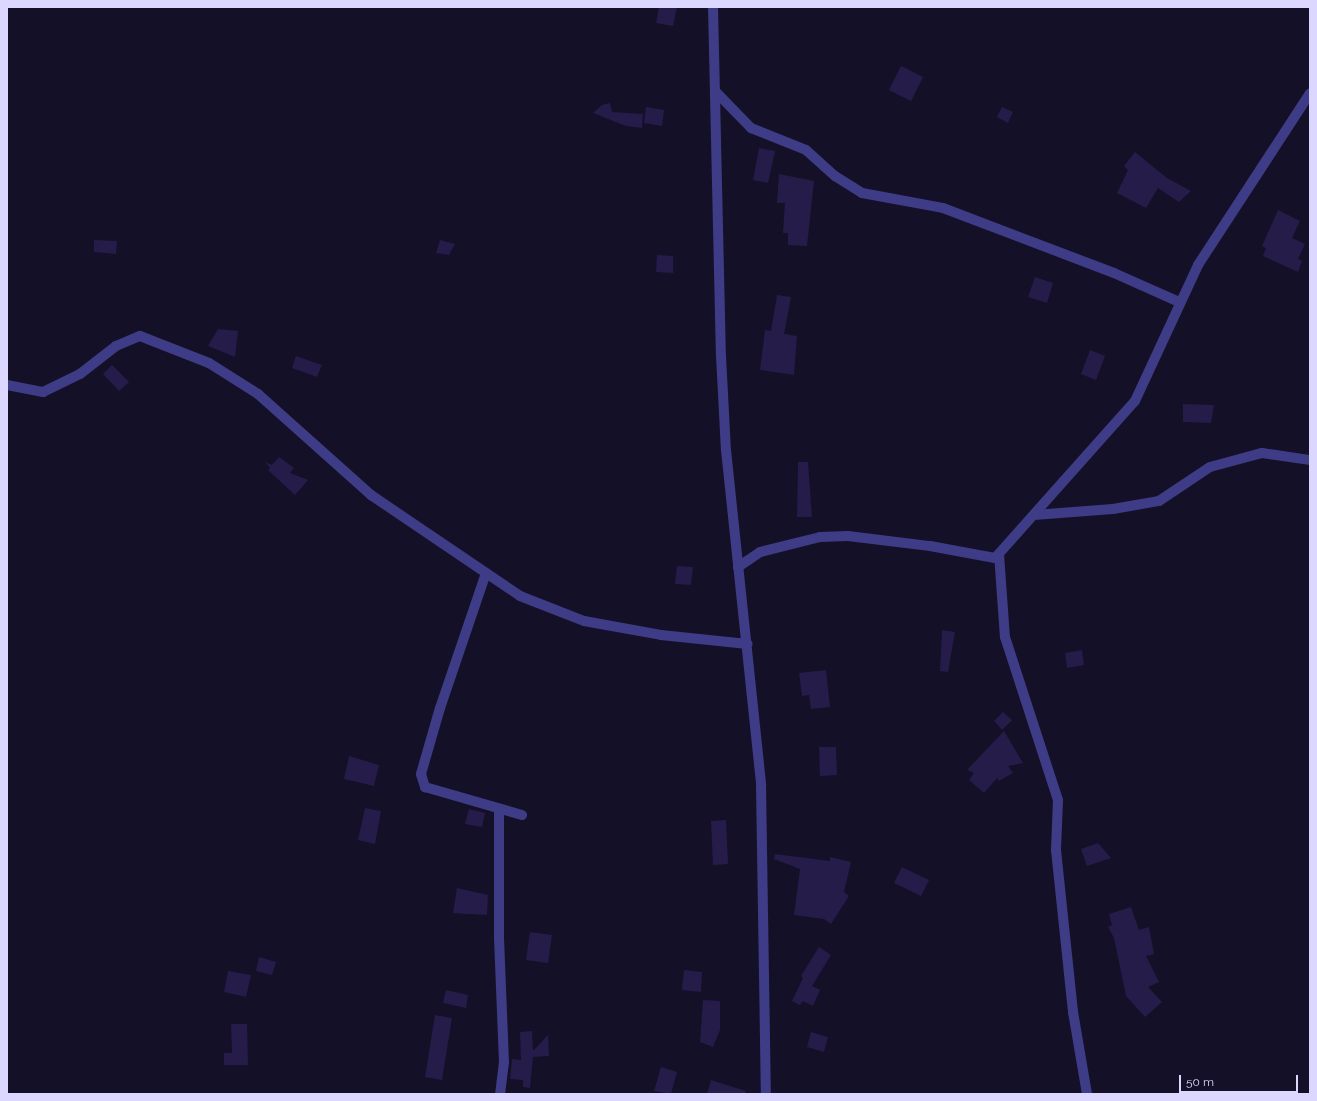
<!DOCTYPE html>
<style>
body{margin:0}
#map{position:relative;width:1317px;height:1101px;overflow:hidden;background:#141028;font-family:Raleway,sans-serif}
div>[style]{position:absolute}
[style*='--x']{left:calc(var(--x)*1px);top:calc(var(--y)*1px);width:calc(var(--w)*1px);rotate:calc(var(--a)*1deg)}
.building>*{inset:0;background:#251c49}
.minor>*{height:10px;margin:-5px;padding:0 5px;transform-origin:5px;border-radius:5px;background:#3e3c86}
span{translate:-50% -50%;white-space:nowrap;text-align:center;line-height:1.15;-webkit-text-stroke:4px #141028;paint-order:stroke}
.frame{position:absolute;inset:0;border:8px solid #dbd7ff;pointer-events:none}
.scale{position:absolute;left:1179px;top:1075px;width:119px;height:18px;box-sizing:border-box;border:2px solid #dbd7ff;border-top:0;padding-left:5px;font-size:12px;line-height:14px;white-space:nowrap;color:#dbd7ff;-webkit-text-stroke:3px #141028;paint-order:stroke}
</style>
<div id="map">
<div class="building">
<i style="clip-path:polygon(659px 7px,677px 7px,673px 26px,656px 23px)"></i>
<i style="clip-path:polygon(901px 66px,923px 77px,911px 101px,889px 90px)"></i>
<i style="clip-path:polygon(610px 103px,612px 112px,643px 114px,642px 128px,626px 126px,593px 113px,602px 105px)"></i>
<i style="clip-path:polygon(646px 107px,664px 110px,662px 126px,644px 123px)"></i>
<i style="clip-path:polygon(1002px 107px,1013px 112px,1008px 123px,997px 117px)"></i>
<i style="clip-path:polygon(759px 148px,775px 151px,768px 183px,753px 180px)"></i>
<i style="clip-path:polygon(1135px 152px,1167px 178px,1191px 191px,1179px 202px,1158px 188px,1146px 208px,1117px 193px,1128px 170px,1124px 166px)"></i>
<i style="clip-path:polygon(779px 174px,814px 181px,807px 246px,788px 245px,788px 233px,783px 233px,785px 203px,777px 203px)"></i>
<i style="clip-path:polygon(1278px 210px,1300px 221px,1292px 238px,1305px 244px,1298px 259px,1302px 261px,1298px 272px,1263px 256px,1266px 248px,1262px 246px)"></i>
<i style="clip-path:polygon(94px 240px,117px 241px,116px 254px,94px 252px)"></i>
<i style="clip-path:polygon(440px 240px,455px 244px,449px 255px,436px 253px)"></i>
<i style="clip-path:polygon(657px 255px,673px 256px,673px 273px,656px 272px)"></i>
<i style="clip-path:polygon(1035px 277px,1053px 283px,1047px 303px,1028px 297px)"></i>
<i style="clip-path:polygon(777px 295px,791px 297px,784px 334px,797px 336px,794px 375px,760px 370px,765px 330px,771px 331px)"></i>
<i style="clip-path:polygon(218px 329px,238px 331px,235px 357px,208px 346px)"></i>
<i style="clip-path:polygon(1090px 350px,1105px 356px,1096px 380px,1081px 374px)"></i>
<i style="clip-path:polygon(296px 356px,322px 365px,317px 377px,292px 368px)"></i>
<i style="clip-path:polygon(112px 365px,129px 382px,119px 391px,103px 374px)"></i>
<i style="clip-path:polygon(1183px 404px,1214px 405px,1211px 423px,1183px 422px)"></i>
<i style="clip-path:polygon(279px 457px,294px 468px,290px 473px,308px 480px,295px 495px,268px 470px,270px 468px,265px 462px,272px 465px)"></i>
<i style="clip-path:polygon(798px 462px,808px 462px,812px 517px,797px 517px)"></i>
<i style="clip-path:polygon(677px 566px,693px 567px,691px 585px,675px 584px)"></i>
<i style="clip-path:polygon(942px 630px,955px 632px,948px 672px,940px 671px)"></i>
<i style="clip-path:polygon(1082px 650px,1084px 665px,1067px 668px,1065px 653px)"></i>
<i style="clip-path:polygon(826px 670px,830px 707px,811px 709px,809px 695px,802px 696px,799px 673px)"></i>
<i style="clip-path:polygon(1003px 712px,1012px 720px,1002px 730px,994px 721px)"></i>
<i style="clip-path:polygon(1004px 731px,1023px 763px,1008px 766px,1013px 773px,999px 781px,997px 778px,984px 793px,969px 780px,974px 773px,967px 770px)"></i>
<i style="clip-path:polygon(819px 747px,836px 747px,837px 775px,820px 776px)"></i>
<i style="clip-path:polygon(349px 756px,379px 765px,374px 786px,344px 779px)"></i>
<i style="clip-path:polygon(365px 808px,381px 811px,375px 844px,358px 840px)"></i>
<i style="clip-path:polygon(469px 809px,485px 813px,482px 827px,465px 824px)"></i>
<i style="clip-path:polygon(726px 820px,728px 864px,713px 865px,711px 821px)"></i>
<i style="clip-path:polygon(1098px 843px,1111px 858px,1087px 866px,1081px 849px)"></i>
<i style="clip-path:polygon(775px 854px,830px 861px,830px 857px,851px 862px,844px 892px,849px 896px,831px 924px,824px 919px,794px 915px,800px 869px,774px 859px)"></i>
<i style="clip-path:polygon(902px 867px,929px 880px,921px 896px,894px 883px)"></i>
<i style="clip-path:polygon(457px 888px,488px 895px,487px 915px,453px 913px)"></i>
<i style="clip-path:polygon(1131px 907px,1139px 930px,1149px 927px,1154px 954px,1146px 956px,1159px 982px,1148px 987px,1162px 1002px,1145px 1017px,1126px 996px,1114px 938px,1108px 927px,1112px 925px,1109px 914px)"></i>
<i style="clip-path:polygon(530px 932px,552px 935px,548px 963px,526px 960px)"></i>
<i style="clip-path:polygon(819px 947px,831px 955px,812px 986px,820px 990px,813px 1006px,803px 1001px,800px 1005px,792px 1001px,803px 978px,801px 976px)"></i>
<i style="clip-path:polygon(259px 957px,276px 962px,272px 975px,256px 971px)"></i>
<i style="clip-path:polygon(684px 970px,702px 972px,701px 992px,682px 990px)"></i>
<i style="clip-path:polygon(228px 971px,251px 975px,246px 997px,224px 992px)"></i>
<i style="clip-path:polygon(446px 990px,468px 995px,466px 1008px,443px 1003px)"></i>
<i style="clip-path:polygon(703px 1000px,720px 1001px,720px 1030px,713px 1047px,700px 1042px)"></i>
<i style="clip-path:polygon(435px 1015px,452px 1018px,442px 1080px,425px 1077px)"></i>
<i style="clip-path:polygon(231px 1024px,247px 1024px,248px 1065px,224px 1065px,224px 1053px,232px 1053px)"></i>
<i style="clip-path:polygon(532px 1031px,533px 1051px,548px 1035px,549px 1056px,533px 1057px,530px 1088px,523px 1087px,523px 1080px,510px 1079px,512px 1059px,521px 1060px,520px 1032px)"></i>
<i style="clip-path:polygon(811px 1032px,828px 1037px,824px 1052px,807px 1047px)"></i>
<i style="clip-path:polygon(661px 1067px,677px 1072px,671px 1094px,654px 1091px)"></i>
<i style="clip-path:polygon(711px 1080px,746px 1091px,745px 1094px,707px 1094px)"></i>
</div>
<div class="minor">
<i style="--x:713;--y:7;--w:349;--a:88.7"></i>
<i style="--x:721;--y:356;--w:94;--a:87"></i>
<i style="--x:726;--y:450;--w:337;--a:84"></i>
<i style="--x:761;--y:785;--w:309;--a:89.1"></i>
<i style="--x:717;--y:93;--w:49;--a:45.8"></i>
<i style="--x:751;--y:128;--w:59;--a:21.8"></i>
<i style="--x:806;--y:150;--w:39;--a:42"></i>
<i style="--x:835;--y:176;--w:32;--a:32"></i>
<i style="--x:862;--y:193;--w:82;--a:10.5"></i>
<i style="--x:943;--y:208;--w:183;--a:20.8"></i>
<i style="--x:1114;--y:273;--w:71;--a:24"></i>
<i style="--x:7;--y:385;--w:37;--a:11"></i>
<i style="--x:43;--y:392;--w:41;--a:-25.9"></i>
<i style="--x:80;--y:374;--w:46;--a:-37.9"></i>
<i style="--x:116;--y:346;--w:26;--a:-23"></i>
<i style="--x:140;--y:336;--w:74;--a:21.4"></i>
<i style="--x:209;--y:363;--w:58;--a:32.3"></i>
<i style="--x:258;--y:394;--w:152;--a:41.8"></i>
<i style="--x:371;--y:495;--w:180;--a:34.1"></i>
<i style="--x:520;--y:596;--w:69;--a:21.3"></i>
<i style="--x:584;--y:621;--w:78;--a:10.3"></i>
<i style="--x:661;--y:635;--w:87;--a:5.9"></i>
<i style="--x:1034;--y:515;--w:79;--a:-4.3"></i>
<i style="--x:1113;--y:509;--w:47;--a:-9.9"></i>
<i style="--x:1159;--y:501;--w:61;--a:-33.7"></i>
<i style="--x:1210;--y:467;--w:54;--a:-15.1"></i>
<i style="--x:1262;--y:453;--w:49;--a:8.3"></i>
<i style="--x:999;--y:554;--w:83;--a:85.9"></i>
<i style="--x:1005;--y:637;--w:171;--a:72"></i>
<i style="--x:1058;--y:800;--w:50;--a:92.3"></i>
<i style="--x:1056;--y:850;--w:163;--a:84"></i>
<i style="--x:1073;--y:1012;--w:83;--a:80.3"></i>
<i style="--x:738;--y:567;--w:27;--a:-34"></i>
<i style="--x:760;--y:552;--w:62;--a:-14"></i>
<i style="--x:820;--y:537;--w:28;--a:-2"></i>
<i style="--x:848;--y:536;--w:83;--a:7"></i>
<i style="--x:930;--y:546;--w:66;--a:10.5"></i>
<i style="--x:995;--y:558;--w:210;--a:-48.3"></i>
<i style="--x:1135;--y:401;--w:150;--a:-65.1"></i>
<i style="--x:1198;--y:265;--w:205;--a:-56.9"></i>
<i style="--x:486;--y:573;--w:143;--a:108.8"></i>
<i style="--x:440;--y:708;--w:69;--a:106.1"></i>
<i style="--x:421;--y:774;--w:14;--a:73"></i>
<i style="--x:425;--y:787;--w:101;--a:16.1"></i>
<i style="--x:499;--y:811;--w:127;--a:90"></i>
<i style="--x:499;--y:938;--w:124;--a:87.7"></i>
<i style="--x:504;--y:1062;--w:32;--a:97"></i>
</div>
<div class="frame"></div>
<div class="scale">50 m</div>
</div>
